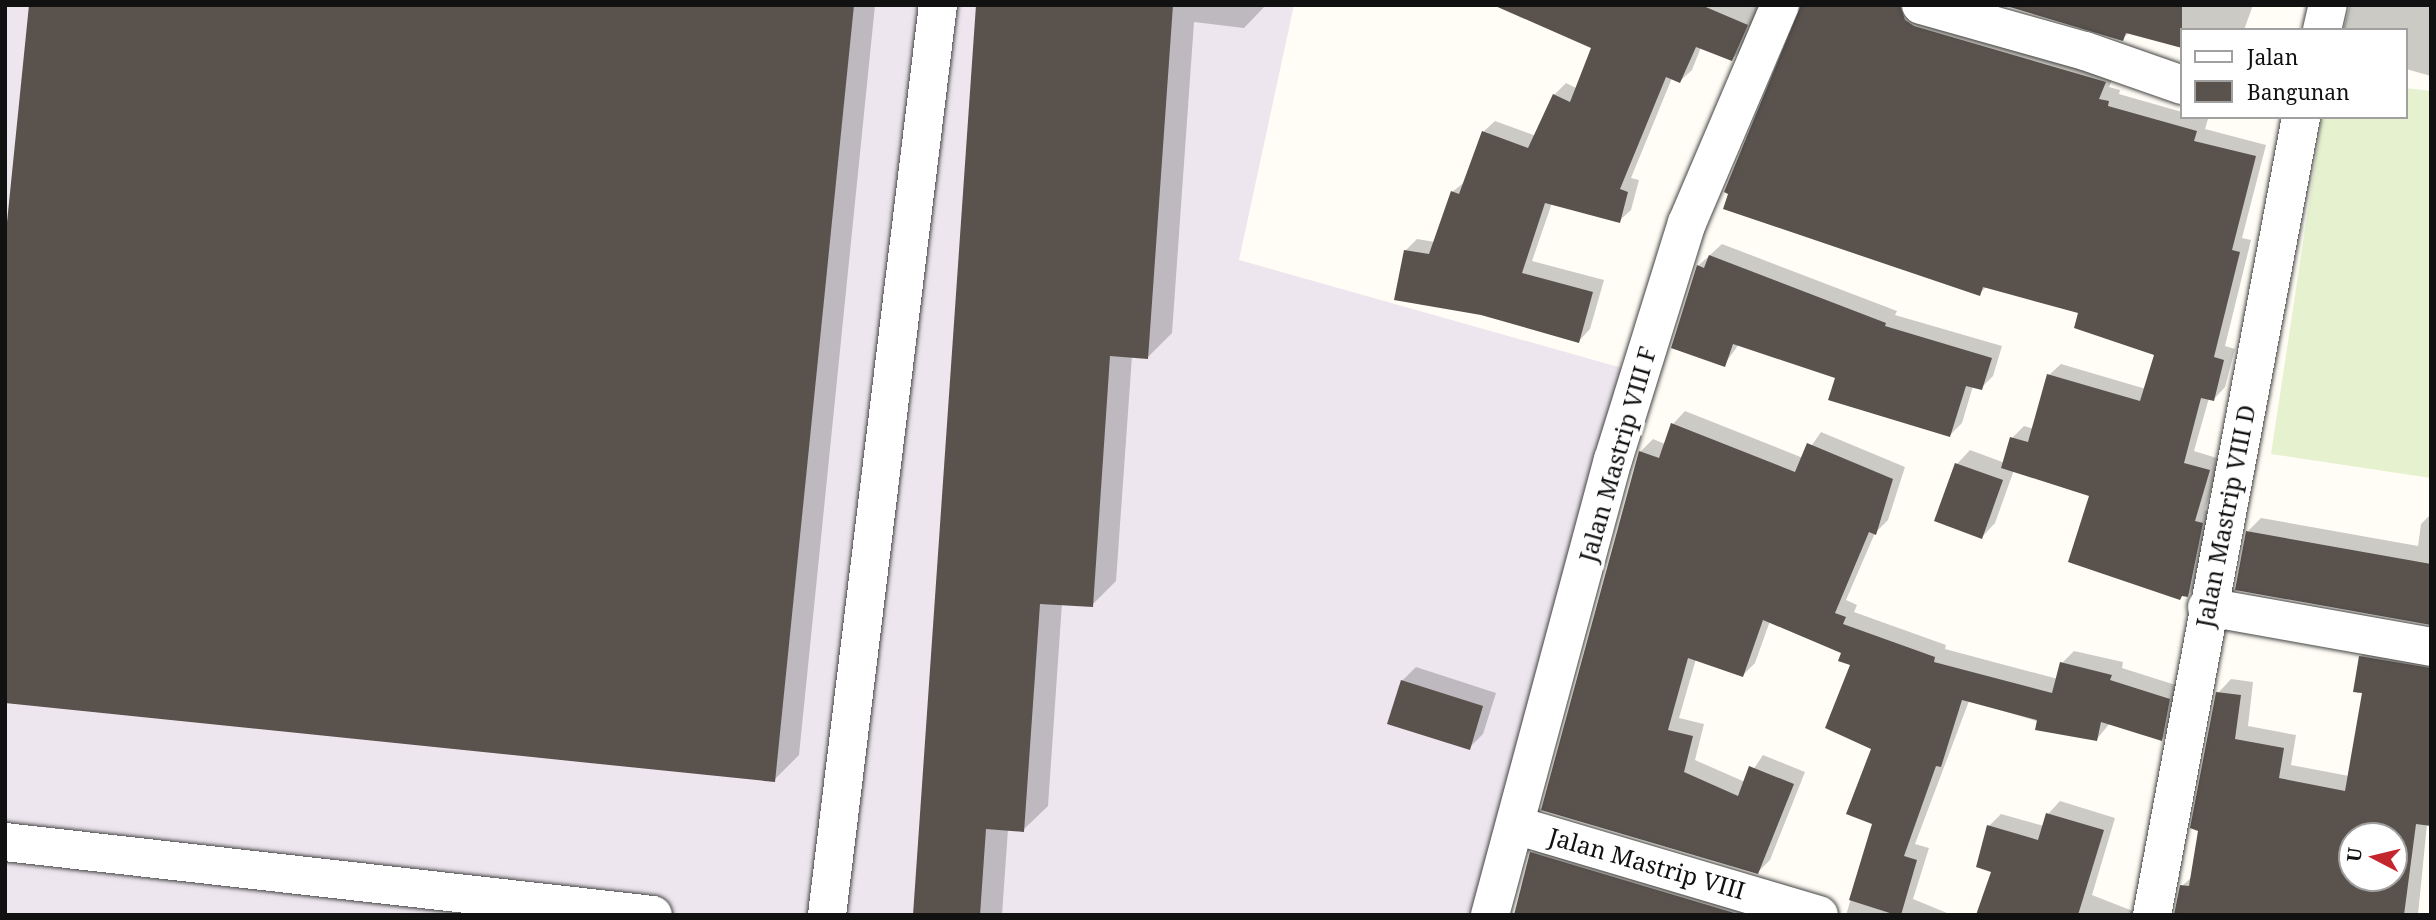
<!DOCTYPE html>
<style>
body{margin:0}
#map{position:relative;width:2436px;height:920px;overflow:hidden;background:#fffdf5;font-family:"Noto Serif",serif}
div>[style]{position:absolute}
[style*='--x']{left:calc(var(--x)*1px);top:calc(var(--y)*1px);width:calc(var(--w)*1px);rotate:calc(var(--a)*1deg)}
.industrial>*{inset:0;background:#eee6ef}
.pitch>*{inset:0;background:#e6f2cf}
.shadow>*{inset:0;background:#0003}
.building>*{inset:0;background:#5a524d}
.roads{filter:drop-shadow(0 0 2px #444) drop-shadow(0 0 2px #444)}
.minor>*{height:38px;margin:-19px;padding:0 19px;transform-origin:19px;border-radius:19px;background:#fff}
span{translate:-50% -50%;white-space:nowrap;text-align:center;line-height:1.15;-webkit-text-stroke:7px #fff;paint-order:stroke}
.street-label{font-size:24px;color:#111}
.frame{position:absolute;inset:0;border:7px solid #111;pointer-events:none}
.legend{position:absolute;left:2180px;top:28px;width:228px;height:91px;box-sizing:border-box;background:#fff;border:2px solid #a0a0a0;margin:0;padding:9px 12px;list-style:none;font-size:21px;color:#111}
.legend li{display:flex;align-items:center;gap:14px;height:35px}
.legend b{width:35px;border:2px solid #a0a0a0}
.north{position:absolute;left:2338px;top:822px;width:70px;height:70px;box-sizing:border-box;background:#fff;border:2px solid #a0a0a0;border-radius:50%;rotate:277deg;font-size:19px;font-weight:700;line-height:28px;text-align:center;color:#111}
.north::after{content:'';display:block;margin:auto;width:24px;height:32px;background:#c4262e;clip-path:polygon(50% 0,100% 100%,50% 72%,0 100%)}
</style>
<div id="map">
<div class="industrial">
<i style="clip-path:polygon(5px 5px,1294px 5px,1239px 260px,1622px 368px,1481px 915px,5px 915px)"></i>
</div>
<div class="pitch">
<i style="clip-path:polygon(2406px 88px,2431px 91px,2431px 478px,2271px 454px,2322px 117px,2406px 117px)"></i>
</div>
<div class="shadow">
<i style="clip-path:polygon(31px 5px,875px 5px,799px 755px,774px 780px)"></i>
<i style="clip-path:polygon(988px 5px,1266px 5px,1244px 28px,1194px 22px,1172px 333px,1148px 357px,1132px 356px,1116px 581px,1092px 605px,1062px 603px,1048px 806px,1023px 830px,1008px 829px,1002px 915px,915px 915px)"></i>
<i style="clip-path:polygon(1526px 5px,1762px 5px,1744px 47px,1732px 59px,1701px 47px,1692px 70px,1680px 81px,1672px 78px,1631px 178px,1639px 180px,1631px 210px,1619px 221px,1552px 203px,1532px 261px,1604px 280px,1590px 329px,1579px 341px,1405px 251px,1417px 239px,1435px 242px,1452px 192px,1466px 181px,1483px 132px,1495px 121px,1536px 136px,1554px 95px,1566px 83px,1576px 88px,1593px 47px)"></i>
<i style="clip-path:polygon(1886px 5px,1942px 25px,2116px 70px,2109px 87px,2120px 90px,2119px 94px,2182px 112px,2182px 117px,2208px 119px,2205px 129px,2266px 145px,2242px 238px,2251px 240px,2225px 346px,2235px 349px,2225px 387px,2214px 399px,2209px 398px,2194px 451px,2220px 459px,2205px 510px,2214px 512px,2200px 583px,2188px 595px,2092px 495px,2014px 470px,1995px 523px,1982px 537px,1936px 520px,1957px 464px,1970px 450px,2005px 463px,2012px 438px,2024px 426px,2034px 429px,2049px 375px,2061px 364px,2146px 389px,2156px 354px,2080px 311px,1987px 286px,1979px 294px)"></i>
<i style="clip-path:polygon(2007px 5px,2253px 5px,2244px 30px,2182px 30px,2182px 45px,2130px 32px,2122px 39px)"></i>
<i style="clip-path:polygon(2350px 5px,2431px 5px,2431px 76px,2406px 69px,2406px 30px,2343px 30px)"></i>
<i style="clip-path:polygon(1722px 244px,1897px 311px,1895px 315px,2002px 346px,1993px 376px,1981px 388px,1973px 386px,1962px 423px,1950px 435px,1837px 377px,1739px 344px,1724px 365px,1698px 266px)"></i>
<i style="clip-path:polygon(1685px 411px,1803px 458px,1821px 432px,1905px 467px,1888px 520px,1875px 533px,1846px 600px,1857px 605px,1854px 612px,1946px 645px,1945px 649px,2058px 679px,2062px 663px,2074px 651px,2123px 662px,2122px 668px,2182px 687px,2174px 727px,2162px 739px,2110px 723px,2097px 739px,1969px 701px,1915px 844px,1929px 848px,1913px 899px,1952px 915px,1846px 915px,1874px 823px,1873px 748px,1852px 664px,1843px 652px,1770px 621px,1755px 663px,1743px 675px,1696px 659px,1679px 718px,1704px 724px,1695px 760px,1745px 782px,1763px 755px,1805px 772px,1770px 860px,1758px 872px,1543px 809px,1640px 452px,1653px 439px,1665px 444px,1673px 424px)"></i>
<i style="clip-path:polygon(2431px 514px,2431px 623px,2248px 531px,2261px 518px,2418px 546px,2421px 524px)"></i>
<i style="clip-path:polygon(evenodd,2374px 644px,2431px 652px,2431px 824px,2427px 824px,2418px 915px,2179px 915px,2182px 886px,2193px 876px,2218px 693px,2231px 679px,2253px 682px,2248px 726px,2296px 735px,2291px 765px,2349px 776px,2364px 692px,2360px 657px,2374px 644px,2352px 836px,2394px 836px,2394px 878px,2352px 878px,2352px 836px)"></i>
<i style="clip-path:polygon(1416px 667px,1496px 693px,1483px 734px,1469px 748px,1402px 681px)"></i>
<i style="clip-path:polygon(2060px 801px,2115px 818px,2092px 895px,2143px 915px,1977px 915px,1993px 870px,1989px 826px,2001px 814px,2044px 826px,2048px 814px)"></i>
<i style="clip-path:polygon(1544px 841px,1802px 915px,1518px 915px,1531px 853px)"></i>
</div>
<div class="building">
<i style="clip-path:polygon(29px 5px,854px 5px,775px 782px,5px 703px,5px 242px)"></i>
<i style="clip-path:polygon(976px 5px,1173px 5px,1148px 359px,1110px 356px,1093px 607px,1040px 604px,1024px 832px,986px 829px,980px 915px,913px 915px)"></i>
<i style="clip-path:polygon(1493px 5px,1701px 5px,1748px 25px,1732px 61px,1696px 47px,1680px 83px,1666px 77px,1620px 189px,1628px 192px,1620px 223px,1545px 203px,1522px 273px,1593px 292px,1579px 343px,1481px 315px,1394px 300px,1404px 250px,1429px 254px,1451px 191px,1459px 194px,1482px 131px,1528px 148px,1553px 94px,1570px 102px,1591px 48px)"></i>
<i style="clip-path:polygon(1801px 5px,1900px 5px,1905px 20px,1914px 26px,2106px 82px,2099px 99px,2109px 101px,2108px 106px,2197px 131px,2194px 141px,2256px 156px,2232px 250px,2240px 252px,2214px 357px,2224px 360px,2214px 401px,2201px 398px,2184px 463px,2210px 470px,2195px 521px,2203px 523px,2188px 597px,2182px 596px,2180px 600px,2068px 562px,2089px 496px,2001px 468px,2010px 437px,2028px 442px,2047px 374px,2140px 401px,2154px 355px,2074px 328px,2078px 313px,1983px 287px,1980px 296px,1723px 209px,1728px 194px,1724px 192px)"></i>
<i style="clip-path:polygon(2003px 5px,2182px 5px,2182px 48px,2126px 33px,2123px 41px)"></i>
<i style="clip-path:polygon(1709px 255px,1886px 323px,1885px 326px,1992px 358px,1982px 390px,1966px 386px,1950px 437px,1828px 400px,1835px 378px,1733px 344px,1725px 367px,1671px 348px,1697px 265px,1704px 268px)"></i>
<i style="clip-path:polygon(1671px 423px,1795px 472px,1807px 443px,1893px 479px,1876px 535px,1869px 532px,1835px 613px,1846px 617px,1843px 624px,1935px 657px,1934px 662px,2052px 693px,2060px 662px,2112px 675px,2110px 680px,2170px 699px,2162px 741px,2101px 722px,2097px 741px,2035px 730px,2037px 720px,1962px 700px,1941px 767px,1936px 766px,1904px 856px,1917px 860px,1901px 915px,1896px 915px,1849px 900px,1872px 824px,1846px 814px,1871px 749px,1825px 728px,1850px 665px,1838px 661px,1841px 653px,1763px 620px,1743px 677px,1688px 658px,1668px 730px,1693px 736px,1684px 772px,1738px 796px,1749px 766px,1794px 784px,1758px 874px,1541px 810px,1639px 451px,1659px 458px)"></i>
<i style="clip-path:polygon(1955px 463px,2003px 480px,1982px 539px,1934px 521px)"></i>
<i style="clip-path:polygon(2246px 531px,2431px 564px,2431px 625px,2235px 590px)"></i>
<i style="clip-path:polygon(evenodd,2359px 656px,2431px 668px,2431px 826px,2416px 824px,2404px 915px,2174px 915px,2180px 885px,2189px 886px,2198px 831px,2190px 828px,2216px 692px,2241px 695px,2235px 739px,2284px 748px,2279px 778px,2345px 791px,2362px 693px,2353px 692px,2359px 656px,2352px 836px,2394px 836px,2394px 878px,2352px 878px,2352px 836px)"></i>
<i style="clip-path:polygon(1401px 680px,1483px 706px,1470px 750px,1387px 724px)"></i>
<i style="clip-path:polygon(2046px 813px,2104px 830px,2078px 915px,1976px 915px,1991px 872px,1976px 867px,1987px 825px,2038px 840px)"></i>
<i style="clip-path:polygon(1530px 852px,1741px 915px,1514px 915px)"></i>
</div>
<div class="roads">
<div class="minor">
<i style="--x:1921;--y:5;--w:170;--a:15.7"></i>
<i style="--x:2085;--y:51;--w:103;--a:19.3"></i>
<i style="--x:2322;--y:30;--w:26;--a:-77"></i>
<i style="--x:2207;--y:607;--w:228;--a:10.1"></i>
<i style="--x:1515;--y:825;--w:317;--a:16.5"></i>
<i style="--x:5;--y:842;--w:652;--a:6.43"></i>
<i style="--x:827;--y:915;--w:917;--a:-83.05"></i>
<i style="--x:1490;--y:915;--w:471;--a:-74.9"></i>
<i style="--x:1613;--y:460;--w:248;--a:-72.7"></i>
<i style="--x:1687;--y:223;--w:237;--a:-66.9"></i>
<i style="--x:2152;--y:915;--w:812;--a:-79.42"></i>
</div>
</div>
<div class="street-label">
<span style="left:1617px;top:454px;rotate:-74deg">Jalan Mastrip VIII F</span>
<span style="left:2225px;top:516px;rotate:-79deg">Jalan Mastrip VIII D</span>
<span style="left:1647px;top:863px;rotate:16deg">Jalan Mastrip VIII</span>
</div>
<div class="frame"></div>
<ul class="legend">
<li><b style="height:9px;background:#fff"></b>Jalan</li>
<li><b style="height:19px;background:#5a524d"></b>Bangunan</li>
</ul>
<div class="north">U</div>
</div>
